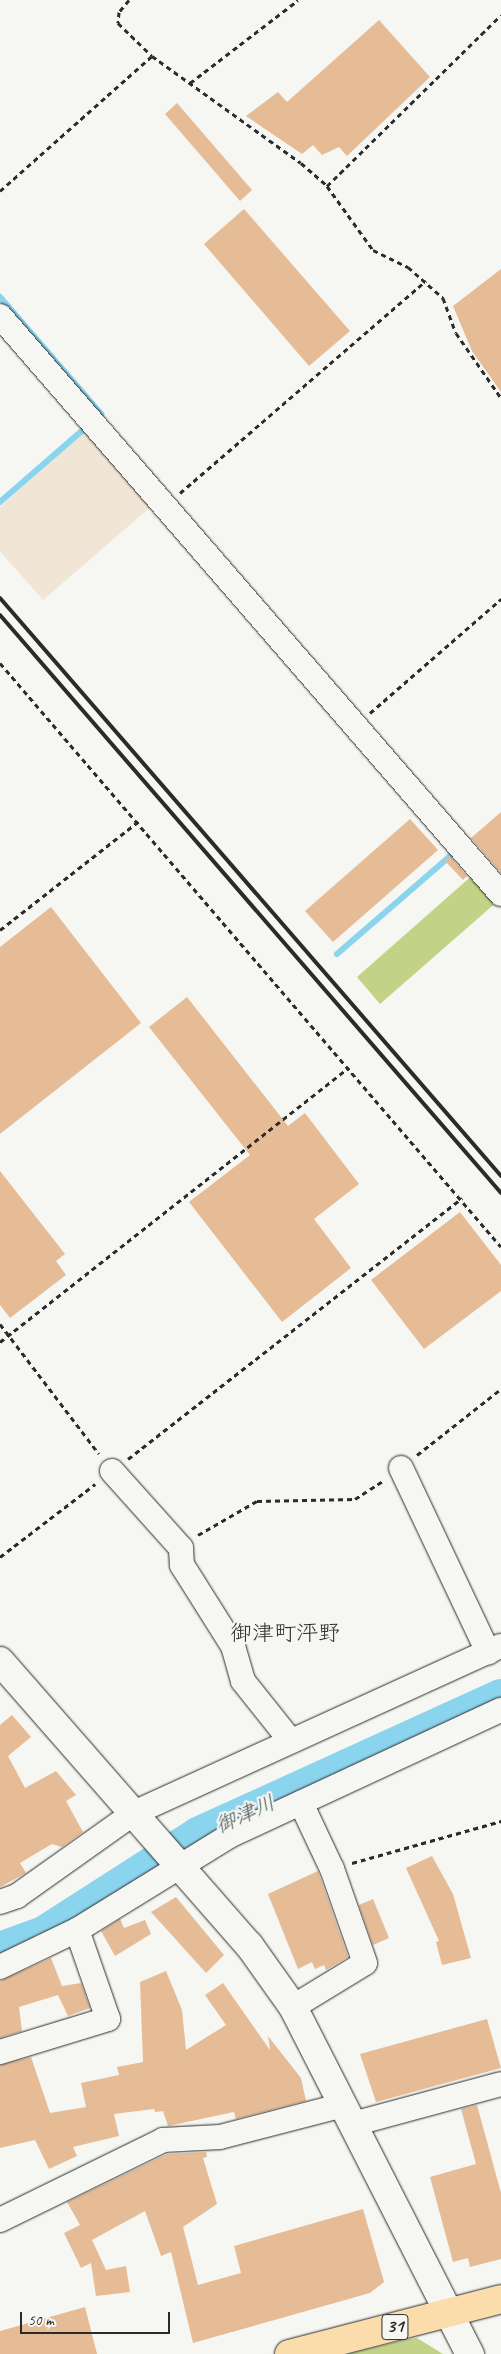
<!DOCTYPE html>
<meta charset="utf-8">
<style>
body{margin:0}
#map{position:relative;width:501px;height:2354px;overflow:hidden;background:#f6f6f2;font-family:Caveat,"Klee One",sans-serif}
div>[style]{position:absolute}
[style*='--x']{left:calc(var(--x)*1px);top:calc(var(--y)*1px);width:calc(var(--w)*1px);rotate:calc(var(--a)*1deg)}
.built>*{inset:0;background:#f1e5d6}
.green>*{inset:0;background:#c2d286}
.stream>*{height:6px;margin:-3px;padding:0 3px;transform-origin:3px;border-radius:3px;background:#8bd4ed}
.river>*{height:36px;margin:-18px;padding:0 18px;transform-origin:18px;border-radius:18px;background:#8bd4ed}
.building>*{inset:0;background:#e6bc96}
.path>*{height:3px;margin-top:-1.5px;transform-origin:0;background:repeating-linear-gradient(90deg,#2b2b2b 0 5px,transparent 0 9px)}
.roads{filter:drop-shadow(0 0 1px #2b2b2b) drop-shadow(0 0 1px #2b2b2b)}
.minor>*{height:24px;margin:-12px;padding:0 12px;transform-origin:12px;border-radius:12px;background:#f6f6f2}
.tertiary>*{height:28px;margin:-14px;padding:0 14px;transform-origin:14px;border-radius:14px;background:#f6f6f2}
.primary>*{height:28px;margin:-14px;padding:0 14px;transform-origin:14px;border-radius:14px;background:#faddab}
.rail>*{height:4px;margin:-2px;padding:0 2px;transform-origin:2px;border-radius:2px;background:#2b2b2b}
span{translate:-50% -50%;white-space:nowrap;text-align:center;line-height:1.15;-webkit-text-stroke:4.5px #f6f6f2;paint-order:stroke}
.shield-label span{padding:1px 4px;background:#f6f6f2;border:1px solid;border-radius:4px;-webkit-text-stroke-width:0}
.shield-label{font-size:19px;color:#2b2b2b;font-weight:700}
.water-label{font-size:21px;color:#43555c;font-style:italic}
.quarter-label{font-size:22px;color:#2b2b2b}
.scale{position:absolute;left:20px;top:2312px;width:150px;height:22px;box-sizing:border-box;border:2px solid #2b2b2b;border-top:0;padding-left:6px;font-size:15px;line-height:18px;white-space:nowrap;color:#2b2b2b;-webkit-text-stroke:4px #f6f6f2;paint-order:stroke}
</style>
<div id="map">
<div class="built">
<i style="clip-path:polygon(87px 430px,153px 505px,43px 600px,0 551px,0 507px)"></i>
</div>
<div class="green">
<i style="clip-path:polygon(475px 873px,499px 900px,380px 1004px,357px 977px)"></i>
<i style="clip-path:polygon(417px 2338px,443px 2354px,347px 2354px,409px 2339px)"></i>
</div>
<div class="stream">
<i style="--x:0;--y:297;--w:155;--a:49.2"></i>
<i style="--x:101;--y:414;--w:6;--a:141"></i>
<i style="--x:0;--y:502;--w:113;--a:-41"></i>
<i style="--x:337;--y:954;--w:157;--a:-40.9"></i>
</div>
<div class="river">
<i style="--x:0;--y:1950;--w:47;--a:-20"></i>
<i style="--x:44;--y:1934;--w:183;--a:-32.7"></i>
<i style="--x:198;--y:1835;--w:333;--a:-24.5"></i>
</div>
<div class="building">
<i style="clip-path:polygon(379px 20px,430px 77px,347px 156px,339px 147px,322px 155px,313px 145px,302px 154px,246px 116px,278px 92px,287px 102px)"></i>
<i style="clip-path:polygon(177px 103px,252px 190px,240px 201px,165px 114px)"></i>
<i style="clip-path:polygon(244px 209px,350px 331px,309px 366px,204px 244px)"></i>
<i style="clip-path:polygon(501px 269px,501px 392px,472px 351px,453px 306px)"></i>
<i style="clip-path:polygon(501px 812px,501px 873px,471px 838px)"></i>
<i style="clip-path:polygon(410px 819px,438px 850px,333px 942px,305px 911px)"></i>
<i style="clip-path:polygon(450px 856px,467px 876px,463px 880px,445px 861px)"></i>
<i style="clip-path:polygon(51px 907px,141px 1023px,0 1134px,0 947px)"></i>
<i style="clip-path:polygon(187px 997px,288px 1126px,305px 1113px,359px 1184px,314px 1219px,351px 1268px,282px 1322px,189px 1202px,250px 1155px,149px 1027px)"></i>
<i style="clip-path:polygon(0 1171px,65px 1254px,56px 1261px,66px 1275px,10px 1318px,0 1305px)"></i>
<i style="clip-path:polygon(460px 1212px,501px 1265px,501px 1291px,424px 1349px,371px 1280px)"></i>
<i style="clip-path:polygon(12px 1715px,31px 1737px,8px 1756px,25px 1788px,56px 1771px,76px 1795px,66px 1801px,83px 1832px,62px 1847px,52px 1844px,20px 1863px,26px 1873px,0 1887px,0 1725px)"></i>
<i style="clip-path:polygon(432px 1856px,453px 1894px,471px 1958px,442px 1965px,436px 1942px,439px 1941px,406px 1868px)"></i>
<i style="clip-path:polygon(318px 1871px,348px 1957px,326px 1970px,324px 1965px,315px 1969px,312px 1962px,298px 1969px,268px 1894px)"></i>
<i style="clip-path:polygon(176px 1897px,224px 1955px,206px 1973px,151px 1912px)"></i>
<i style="clip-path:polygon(373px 1899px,389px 1938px,373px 1945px,359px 1905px)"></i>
<i style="clip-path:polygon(120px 1919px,124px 1928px,145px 1920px,151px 1934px,115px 1956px,101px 1931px)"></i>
<i style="clip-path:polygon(51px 1958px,62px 1986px,81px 1983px,90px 2008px,68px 2016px,58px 1995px,19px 2007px,22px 2031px,0 2038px,0 1981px)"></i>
<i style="clip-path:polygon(166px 1971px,182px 2010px,186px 2050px,226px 2025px,205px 1995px,223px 1983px,270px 2050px,268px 2036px,301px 2078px,306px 2101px,236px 2119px,234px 2112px,168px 2126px,163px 2111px,155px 2112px,154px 2109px,114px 2114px,119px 2136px,73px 2147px,77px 2156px,49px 2169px,35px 2140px,0 2148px,0 2065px,31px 2057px,50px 2113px,86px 2107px,81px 2083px,119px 2075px,117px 2067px,143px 2062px,140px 1982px)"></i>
<i style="clip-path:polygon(487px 2019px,501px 2068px,376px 2102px,360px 2054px)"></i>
<i style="clip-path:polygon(477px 2105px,501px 2193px,501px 2259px,470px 2267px,468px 2258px,453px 2262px,430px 2177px,476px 2164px,461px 2109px)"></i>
<i style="clip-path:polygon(206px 2152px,207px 2157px,203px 2158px,217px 2204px,183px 2227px,198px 2285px,241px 2273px,234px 2246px,363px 2209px,384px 2282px,370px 2293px,193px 2343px,171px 2252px,161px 2256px,145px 2211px,92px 2240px,106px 2270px,126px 2266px,130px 2292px,96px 2296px,91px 2263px,81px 2268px,64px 2233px,80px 2225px,67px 2202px,167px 2154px)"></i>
<i style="clip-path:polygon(85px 2307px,97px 2354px,0 2354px,0 2331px)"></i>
</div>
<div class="path">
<i style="--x:129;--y:0;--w:16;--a:130"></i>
<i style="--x:119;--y:12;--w:11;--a:95"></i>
<i style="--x:118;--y:23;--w:47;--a:44.1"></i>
<i style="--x:152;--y:56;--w:183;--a:35.7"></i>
<i style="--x:301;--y:163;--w:35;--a:41"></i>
<i style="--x:327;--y:186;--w:79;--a:54.3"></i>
<i style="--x:373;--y:250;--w:39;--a:26"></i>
<i style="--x:408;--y:267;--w:47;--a:41.5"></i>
<i style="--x:443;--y:298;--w:37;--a:70"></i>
<i style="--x:456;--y:333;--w:79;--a:55.3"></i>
<i style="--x:190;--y:83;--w:136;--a:-37.5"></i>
<i style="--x:327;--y:186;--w:244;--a:-44.5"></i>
<i style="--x:0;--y:191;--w:203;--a:-41.6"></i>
<i style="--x:180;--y:493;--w:325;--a:-40.8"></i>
<i style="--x:0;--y:663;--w:769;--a:49.37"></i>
<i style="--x:370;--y:713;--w:174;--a:-41"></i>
<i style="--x:0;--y:930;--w:177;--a:-38.1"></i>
<i style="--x:0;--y:1324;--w:163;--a:52.7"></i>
<i style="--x:0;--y:1342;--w:444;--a:-38.2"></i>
<i style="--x:417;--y:1455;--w:107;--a:-38.2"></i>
<i style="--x:128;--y:1459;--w:424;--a:-38"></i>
<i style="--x:198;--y:1535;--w:68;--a:-30"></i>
<i style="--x:257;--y:1501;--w:98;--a:-1.2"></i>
<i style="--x:355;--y:1499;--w:35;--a:-33"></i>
<i style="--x:0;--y:1557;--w:120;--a:-37.5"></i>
<i style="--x:352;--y:1863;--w:155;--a:-15.7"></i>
</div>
<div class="roads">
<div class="minor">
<i style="--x:0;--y:316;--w:765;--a:49.08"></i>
<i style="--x:401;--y:1468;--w:204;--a:64.7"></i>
<i style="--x:112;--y:1471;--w:103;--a:48.1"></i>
<i style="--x:181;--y:1548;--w:17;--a:87"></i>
<i style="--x:182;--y:1565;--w:96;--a:57.8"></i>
<i style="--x:233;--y:1646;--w:36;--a:74"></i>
<i style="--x:243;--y:1681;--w:75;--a:51.5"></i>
<i style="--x:0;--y:1902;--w:18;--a:-19"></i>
<i style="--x:17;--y:1896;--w:143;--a:-35.4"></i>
<i style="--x:134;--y:1813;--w:403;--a:-24.5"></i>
<i style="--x:0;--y:1967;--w:85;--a:-25.7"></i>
<i style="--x:77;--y:1930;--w:179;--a:-31.7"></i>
<i style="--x:229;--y:1836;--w:300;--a:-24.9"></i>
<i style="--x:293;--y:2007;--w:84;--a:-31.4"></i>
<i style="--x:365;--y:1963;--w:100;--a:-109.3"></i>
<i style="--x:332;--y:1869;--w:73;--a:-115.2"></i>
<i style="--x:0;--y:2052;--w:113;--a:-17"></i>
<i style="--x:108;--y:2019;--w:94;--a:-109.2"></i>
<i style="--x:353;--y:2124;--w:153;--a:-15.1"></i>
<i style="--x:0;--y:2220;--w:182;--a:-26.1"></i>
<i style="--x:163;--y:2140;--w:57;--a:-3"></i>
<i style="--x:220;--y:2137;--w:128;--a:-14.5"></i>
</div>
<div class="tertiary">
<i style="--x:0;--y:1661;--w:378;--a:48.8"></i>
<i style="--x:249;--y:1945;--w:76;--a:54.6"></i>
<i style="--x:293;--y:2007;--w:390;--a:63"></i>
</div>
<div class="primary">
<i style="--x:289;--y:2354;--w:219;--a:-14.5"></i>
</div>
</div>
<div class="rail">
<i style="--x:0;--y:598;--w:765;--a:49.08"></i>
<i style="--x:0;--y:615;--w:765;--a:49.08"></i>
</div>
<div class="shield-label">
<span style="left:395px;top:2327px">31</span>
</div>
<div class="water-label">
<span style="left:245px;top:1814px;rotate:-24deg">御津川</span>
</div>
<div class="quarter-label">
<span style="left:285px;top:1634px">御津町泙野</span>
</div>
<div class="scale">50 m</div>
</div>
